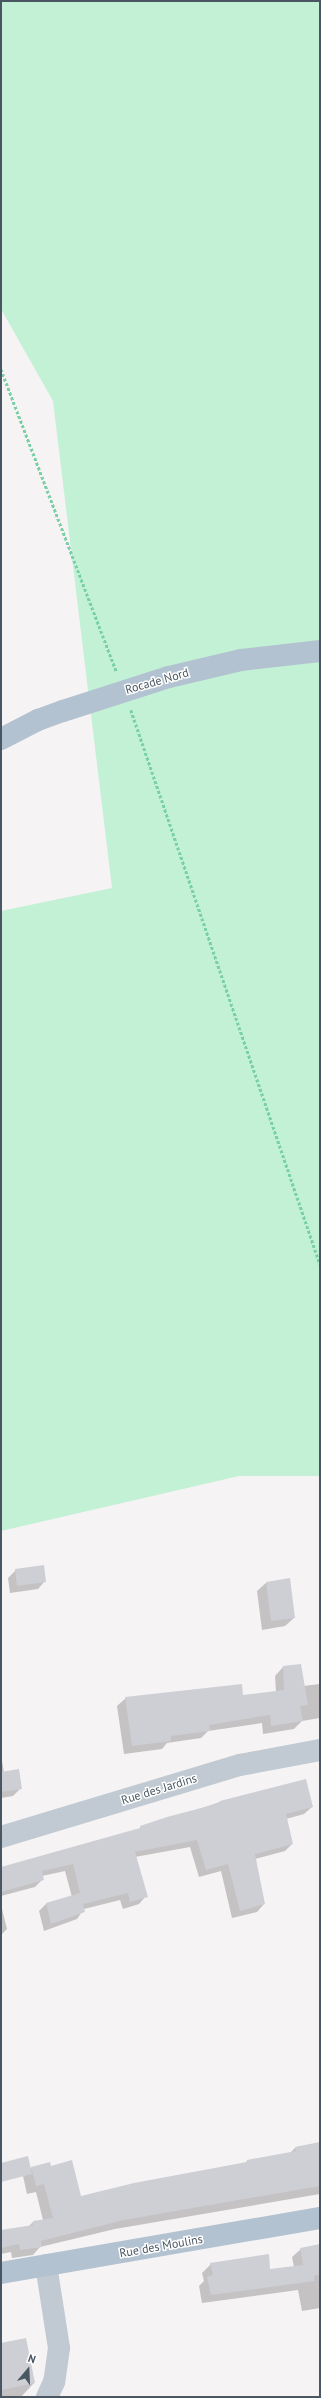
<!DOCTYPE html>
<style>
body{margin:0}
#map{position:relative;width:321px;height:2398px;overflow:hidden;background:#f5f3f3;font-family:"PT Sans",sans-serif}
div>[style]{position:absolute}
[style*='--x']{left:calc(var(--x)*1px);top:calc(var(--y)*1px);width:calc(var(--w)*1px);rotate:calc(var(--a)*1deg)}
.green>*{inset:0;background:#c3f1d5}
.shadow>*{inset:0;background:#0003}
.building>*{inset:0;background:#cdcfd5}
.path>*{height:2.5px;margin-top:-1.25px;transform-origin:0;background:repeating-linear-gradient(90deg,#7ad0a6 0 3px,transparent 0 5px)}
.minor>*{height:22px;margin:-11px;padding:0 11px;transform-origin:11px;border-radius:11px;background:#c1cad2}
.major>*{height:22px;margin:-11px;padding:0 11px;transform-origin:11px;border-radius:11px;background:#b3c2d1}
.major-bridge>*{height:22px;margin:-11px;padding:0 11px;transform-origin:11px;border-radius:11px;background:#b3c2d1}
span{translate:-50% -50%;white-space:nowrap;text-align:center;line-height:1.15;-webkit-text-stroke:3px #fff;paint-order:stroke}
.street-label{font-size:12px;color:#4a5661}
.frame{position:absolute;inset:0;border:2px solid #4a5661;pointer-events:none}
.north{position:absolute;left:8px;top:2350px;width:40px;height:40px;-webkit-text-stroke:3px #fff;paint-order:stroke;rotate:19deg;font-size:11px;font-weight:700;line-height:16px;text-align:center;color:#4a5661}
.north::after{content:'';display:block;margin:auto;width:14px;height:18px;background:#4a5661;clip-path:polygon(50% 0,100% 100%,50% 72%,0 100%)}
</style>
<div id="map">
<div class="green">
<i style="clip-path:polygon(1px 1px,320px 1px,320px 1476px,239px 1476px,1px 1531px,1px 911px,112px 888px,53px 401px,1px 309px)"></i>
</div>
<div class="shadow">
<i style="clip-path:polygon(16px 1570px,45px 1581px,38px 1589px,10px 1593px,8px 1578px)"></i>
<i style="clip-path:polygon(289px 1579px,294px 1618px,285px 1626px,262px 1630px,257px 1591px,266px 1583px)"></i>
<i style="clip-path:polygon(300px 1665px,303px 1686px,320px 1684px,320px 1718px,302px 1721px,294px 1729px,263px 1734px,262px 1723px,208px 1731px,201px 1738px,167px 1743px,162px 1749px,124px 1754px,117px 1706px,126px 1698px,242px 1696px,276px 1692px,275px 1676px,283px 1667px)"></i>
<i style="clip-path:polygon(1px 1754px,4px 1773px,21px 1788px,13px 1796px,1px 1798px)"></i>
<i style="clip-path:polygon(220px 1802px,312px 1807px,304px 1814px,286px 1819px,292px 1844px,285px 1851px,255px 1859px,264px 1904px,257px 1912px,232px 1918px,221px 1871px,199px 1877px,190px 1847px,135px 1857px,146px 1896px,139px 1904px,123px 1909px,120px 1900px,84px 1909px,77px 1919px,44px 1931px,39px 1911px,46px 1904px,72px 1897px,65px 1871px,42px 1876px,43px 1879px,35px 1887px,1px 1896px,1px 1869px,137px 1830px)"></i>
<i style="clip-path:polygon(1px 1905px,7px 1929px,1px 1935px)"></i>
<i style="clip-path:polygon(320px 2143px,320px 2194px,115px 2229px,40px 2247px,33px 2255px,12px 2258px,11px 2252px,1px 2254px,1px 2225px,2px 2231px,29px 2226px,33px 2222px,43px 2220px,36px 2192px,27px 2194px,23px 2176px,31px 2168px,50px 2167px,81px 2197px,244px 2164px,247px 2161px,290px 2153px,296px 2147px)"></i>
<i style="clip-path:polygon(320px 2245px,320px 2308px,302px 2311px,298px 2290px,202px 2303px,199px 2286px,204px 2281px,202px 2273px,211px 2264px,269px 2270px,294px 2267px,292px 2257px,301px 2249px)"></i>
<i style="clip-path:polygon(1px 2344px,34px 2383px,21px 2397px,1px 2397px)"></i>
</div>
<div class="building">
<i style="clip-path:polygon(44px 1565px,46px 1582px,17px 1586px,15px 1569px)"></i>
<i style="clip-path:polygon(290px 1578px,295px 1618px,271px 1621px,266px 1582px)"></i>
<i style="clip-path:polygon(301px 1664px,308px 1705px,300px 1706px,303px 1721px,271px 1726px,270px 1715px,209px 1725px,210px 1731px,171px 1736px,171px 1741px,132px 1746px,125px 1697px,242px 1684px,243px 1695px,284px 1690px,283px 1666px)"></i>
<i style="clip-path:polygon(19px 1769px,22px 1789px,1px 1792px,1px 1772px)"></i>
<i style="clip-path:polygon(306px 1779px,313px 1807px,286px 1814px,293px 1844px,255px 1854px,265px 1904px,240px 1911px,228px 1864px,206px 1870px,197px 1840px,135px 1852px,148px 1897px,130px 1902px,128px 1893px,83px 1904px,85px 1912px,51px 1924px,46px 1903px,80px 1893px,73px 1864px,42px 1871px,44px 1880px,1px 1892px,1px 1867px,140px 1828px,140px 1826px,167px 1817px,220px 1803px,220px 1801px)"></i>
<i style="clip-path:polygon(320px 2142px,320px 2186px,124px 2220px,41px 2241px,42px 2247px,20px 2250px,19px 2244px,1px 2248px,1px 2230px,33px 2225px,33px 2221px,53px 2218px,44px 2184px,36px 2186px,31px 2167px,50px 2162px,51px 2166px,72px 2160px,81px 2196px,134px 2183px,247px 2162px,247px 2160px,296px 2151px,295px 2147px)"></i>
<i style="clip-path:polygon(28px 2156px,32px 2174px,1px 2182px,1px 2163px)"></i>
<i style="clip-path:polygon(320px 2244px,320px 2274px,314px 2276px,315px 2281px,211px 2295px,207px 2277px,213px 2275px,210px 2263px,269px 2254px,270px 2269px,303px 2265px,300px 2248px)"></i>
<i style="clip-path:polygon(26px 2338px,35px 2383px,1px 2390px,1px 2343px)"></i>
</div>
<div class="path">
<i style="--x:1;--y:369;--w:324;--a:69.1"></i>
<i style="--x:131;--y:710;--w:585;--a:71.16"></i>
</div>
<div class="minor">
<i style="--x:1;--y:1837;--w:250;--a:-16.8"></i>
<i style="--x:240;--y:1765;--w:81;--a:-10.6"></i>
<i style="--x:46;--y:2265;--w:84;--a:81.1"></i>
<i style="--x:59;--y:2348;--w:34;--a:98"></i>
<i style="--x:54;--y:2382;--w:17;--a:115"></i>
</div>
<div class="major">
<i style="--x:241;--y:660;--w:80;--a:-6.5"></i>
<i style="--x:1;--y:739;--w:42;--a:-27.2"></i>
<i style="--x:38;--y:720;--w:27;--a:-20"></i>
<i style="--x:1;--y:2273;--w:324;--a:-9.8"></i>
</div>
<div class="major-bridge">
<i style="--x:63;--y:711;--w:111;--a:-17.8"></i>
<i style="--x:169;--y:677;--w:74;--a:-13.3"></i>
</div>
<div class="street-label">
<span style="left:157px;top:681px;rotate:-16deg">Rocade Nord</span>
<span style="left:159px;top:1789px;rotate:-17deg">Rue des Jardins</span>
<span style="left:161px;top:2246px;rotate:-10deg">Rue des Moulins</span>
</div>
<div class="frame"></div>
<div class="north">N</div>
</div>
